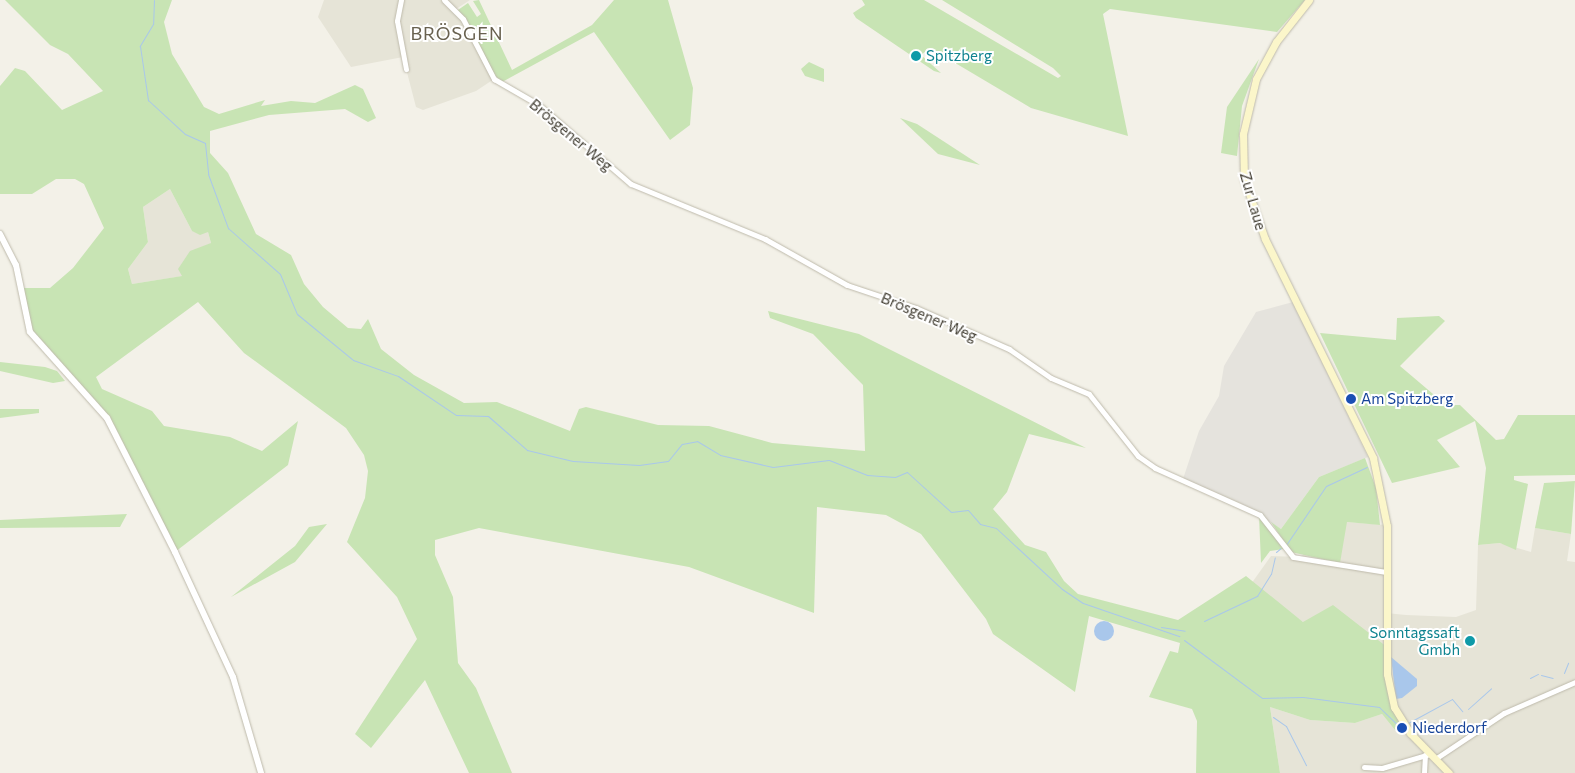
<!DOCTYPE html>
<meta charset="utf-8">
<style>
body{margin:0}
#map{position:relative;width:1575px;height:773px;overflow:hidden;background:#f3f1e8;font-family:Commissioner,sans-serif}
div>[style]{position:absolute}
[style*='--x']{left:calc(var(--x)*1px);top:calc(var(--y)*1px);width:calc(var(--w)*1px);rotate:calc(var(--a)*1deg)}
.residential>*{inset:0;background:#e6e4d7}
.industrial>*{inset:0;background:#e5e3dd}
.green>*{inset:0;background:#c8e4b4}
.water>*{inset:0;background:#a9c7eb}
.round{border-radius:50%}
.stream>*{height:1px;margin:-0.5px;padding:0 0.5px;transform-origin:0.5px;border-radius:0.5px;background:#a9c7eb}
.roads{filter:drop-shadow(0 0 1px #bebaab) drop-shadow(0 0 1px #bebaab)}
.minor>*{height:5px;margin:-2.5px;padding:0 2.5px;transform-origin:2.5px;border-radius:2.5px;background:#fff}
.tertiary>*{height:6px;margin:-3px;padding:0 3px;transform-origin:3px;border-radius:3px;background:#fff}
.secondary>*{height:7px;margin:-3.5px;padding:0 3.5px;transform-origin:3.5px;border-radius:3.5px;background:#fbf6ca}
.dots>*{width:14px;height:14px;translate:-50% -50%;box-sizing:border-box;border:2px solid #fff;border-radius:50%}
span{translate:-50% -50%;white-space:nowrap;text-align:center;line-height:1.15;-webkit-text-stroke:4px #fff;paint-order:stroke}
.culture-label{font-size:15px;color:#0d838f}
.left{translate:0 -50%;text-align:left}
.right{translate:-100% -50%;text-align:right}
.street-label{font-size:15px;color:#464237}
.transit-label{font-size:15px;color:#164399}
.quarter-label{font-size:18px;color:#68614f;letter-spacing:1px}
</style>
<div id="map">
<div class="residential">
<i style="clip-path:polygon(324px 0,470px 0,456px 9px,494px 79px,476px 91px,423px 110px,416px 107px,403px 57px,351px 67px,318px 17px)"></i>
<i style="clip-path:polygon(170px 189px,192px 231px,208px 232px,211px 243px,183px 276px,132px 284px,128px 269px,148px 242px,143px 207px)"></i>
<i style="clip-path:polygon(1347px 522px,1385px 525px,1386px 613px,1406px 615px,1456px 617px,1476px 610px,1478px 545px,1500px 543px,1531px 552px,1535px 528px,1571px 534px,1567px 561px,1575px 562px,1575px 773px,1280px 773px,1270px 707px,1310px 720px,1355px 723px,1382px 714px,1395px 730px,1406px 727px,1303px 622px,1251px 584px,1271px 556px,1300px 557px)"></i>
</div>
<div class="industrial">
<i style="clip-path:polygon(1293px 302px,1368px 457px,1319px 477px,1281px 529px,1240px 503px,1183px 479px,1199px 431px,1219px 396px,1224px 366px,1256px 312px)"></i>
</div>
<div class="green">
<i style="clip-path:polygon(evenodd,5px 0,172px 0,164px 22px,172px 54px,204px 107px,219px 114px,265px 100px,261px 106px,291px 101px,315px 103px,355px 85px,363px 89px,376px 118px,368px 122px,345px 109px,269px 115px,210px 131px,210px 153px,228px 173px,256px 234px,291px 255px,304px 284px,323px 307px,348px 328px,361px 329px,368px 319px,381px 349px,414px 375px,464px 403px,497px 402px,570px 431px,579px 409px,586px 407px,658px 425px,709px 426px,772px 443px,865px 451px,863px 385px,813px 334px,770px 318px,768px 311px,859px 334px,1086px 448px,1029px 434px,1007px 492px,993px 509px,1025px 545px,1046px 552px,1064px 581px,1078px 594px,1178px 620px,1246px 576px,1303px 622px,1333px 605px,1387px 647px,1387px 674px,1403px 728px,1395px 730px,1382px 714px,1355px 723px,1310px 720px,1270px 707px,1280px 773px,1196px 773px,1197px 721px,1192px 709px,1149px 697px,1170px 651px,1178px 653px,1180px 643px,1089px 616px,1075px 692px,993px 634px,986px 619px,921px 534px,886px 515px,817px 507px,814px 613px,689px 567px,479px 528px,435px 540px,435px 555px,453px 597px,458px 663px,476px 688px,512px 773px,469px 773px,425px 680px,371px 748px,355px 734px,417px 639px,397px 597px,347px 542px,365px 498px,368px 471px,364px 455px,346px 428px,244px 353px,198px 302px,96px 377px,102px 389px,152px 411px,164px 426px,230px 437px,262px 451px,298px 421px,288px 465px,175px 552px,107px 418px,30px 332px,21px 288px,50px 288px,73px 268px,104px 228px,84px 184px,75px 179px,56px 179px,32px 194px,0 194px,0 86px,15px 68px,25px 71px,62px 110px,103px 91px,68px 54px,50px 45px,5px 0,170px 189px,192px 231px,200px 235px,208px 232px,211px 243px,190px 251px,178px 269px,182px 276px,132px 284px,128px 269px,148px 242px,143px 207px,170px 189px)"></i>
<i style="clip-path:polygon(479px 0,512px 70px,592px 25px,614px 0,668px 0,693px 88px,690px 125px,670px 140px,594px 32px,502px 82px,493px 74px,458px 10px,468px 3px,477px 17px,481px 14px,473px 1px)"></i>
<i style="clip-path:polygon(862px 0,924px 0,1058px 78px,1061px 76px,1053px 68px,942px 0,1305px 0,1277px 32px,1110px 9px,1103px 14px,1128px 136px,1031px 108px,930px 48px,921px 55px,941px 73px,934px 71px,856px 18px,853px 13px,865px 5px)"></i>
<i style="clip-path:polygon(1259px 59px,1242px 106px,1237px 156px,1221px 153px,1227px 107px)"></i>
<i style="clip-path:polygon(809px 62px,824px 69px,824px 82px,805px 76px,801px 69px)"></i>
<i style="clip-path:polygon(900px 118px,917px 124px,980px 165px,938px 154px)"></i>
<i style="clip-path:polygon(1439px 316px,1445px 321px,1400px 366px,1446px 405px,1460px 405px,1496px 440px,1504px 439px,1518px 415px,1575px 415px,1575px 475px,1514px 476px,1514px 480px,1528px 484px,1516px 550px,1500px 543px,1478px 545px,1486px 468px,1475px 421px,1437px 440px,1460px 467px,1392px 483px,1320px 333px,1396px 340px,1397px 318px)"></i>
<i style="clip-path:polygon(0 362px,45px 367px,57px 371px,65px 381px,53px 383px,0 371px)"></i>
<i style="clip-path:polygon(0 409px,39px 409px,39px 413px,0 418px)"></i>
<i style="clip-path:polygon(1365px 458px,1376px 488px,1380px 525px,1347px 522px,1340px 563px,1291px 552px,1271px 522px,1281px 529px,1319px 477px)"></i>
<i style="clip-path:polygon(1575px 481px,1571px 534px,1535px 528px,1544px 483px)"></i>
<i style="clip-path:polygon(127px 514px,120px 527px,0 528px,0 520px)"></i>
<i style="clip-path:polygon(1259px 516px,1284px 549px,1270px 551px,1261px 563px)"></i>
<i style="clip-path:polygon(327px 524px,295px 562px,231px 597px,295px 546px,309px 527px)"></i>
</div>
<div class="water">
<i class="round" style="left:1094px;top:621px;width:20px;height:20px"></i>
<i style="clip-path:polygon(1391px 657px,1417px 679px,1417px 686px,1402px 698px,1396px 699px)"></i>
</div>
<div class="stream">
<i style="--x:154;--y:0;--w:24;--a:92"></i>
<i style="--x:153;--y:24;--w:26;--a:121"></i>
<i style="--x:140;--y:46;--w:55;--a:81.6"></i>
<i style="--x:148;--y:100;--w:50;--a:42.6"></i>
<i style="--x:185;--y:134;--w:22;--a:24"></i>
<i style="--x:205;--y:143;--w:31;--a:84"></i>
<i style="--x:208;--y:174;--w:58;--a:69.7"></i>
<i style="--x:228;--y:228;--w:69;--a:41.5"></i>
<i style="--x:280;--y:274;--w:43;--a:67"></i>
<i style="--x:297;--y:314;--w:72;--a:39.4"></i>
<i style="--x:353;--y:360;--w:48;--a:19.6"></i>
<i style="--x:398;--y:376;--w:70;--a:33.9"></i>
<i style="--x:456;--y:415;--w:32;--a:2"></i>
<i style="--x:488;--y:416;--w:52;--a:41.1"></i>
<i style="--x:527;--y:450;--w:47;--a:13.4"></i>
<i style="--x:573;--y:461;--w:66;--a:3.5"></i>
<i style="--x:639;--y:465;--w:29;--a:-8"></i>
<i style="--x:668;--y:461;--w:22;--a:-51"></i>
<i style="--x:682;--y:444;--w:15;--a:-11"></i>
<i style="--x:697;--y:441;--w:27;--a:31"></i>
<i style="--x:720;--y:455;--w:54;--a:12.8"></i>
<i style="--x:773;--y:467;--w:56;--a:-7.1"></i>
<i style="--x:829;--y:460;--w:41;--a:21.5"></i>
<i style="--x:867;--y:475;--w:28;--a:4"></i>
<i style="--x:895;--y:477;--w:13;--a:-23"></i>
<i style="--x:907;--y:472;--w:59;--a:42.3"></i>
<i style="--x:951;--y:512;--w:17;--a:-7"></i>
<i style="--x:968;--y:510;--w:18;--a:49"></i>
<i style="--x:980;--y:524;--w:16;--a:14"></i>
<i style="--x:996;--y:528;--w:90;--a:42.7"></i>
<i style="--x:1062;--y:589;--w:25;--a:34"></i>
<i style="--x:1083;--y:603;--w:102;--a:19"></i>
<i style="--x:1286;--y:545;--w:71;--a:-55.9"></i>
<i style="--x:1326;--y:486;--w:45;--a:-24.9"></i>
<i style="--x:1276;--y:552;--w:6;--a:-39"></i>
<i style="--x:1204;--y:621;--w:59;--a:-25.3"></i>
<i style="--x:1257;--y:596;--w:26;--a:-58"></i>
<i style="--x:1271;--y:574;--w:17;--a:-77"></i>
<i style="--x:1161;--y:627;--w:24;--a:9"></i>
<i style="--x:1184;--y:640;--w:97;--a:36.6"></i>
<i style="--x:1262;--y:698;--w:41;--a:-1.4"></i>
<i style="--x:1303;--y:697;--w:77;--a:7.5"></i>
<i style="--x:1379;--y:707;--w:28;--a:44"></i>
<i style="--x:1564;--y:673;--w:11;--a:-68"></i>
<i style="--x:1541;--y:675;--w:12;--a:14"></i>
<i style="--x:1530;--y:678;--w:9;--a:-27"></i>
<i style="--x:1468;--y:709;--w:31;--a:-42"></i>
<i style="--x:1273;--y:717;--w:16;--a:35"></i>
<i style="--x:1286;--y:726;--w:44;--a:62.9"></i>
<i style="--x:1408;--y:723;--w:50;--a:-28.6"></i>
<i style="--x:1452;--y:699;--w:16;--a:50"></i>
</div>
<div class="roads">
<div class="minor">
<i style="--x:401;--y:0;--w:21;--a:101"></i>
<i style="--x:397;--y:21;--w:49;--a:79.4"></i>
<i style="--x:444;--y:0;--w:27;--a:45"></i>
<i style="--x:463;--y:19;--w:68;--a:62.7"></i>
<i style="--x:494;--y:79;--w:52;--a:30"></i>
<i style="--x:539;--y:105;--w:121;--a:40.7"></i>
<i style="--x:631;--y:184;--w:145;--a:22.3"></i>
<i style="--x:765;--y:239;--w:94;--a:29.3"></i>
<i style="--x:847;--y:285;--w:73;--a:18.4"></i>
<i style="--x:916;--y:308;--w:102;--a:23.8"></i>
<i style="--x:1009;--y:349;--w:51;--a:34.6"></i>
<i style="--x:1051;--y:378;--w:41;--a:22.8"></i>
<i style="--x:1089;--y:394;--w:79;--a:51.7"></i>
<i style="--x:1138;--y:456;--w:21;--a:35"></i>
<i style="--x:1155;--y:468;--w:115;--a:24.1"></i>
<i style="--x:1260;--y:515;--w:53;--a:51.8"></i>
<i style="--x:1293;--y:557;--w:95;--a:9.1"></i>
<i style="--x:1435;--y:759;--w:83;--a:-33.7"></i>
<i style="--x:1504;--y:713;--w:77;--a:-23.6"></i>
<i style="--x:1364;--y:767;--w:18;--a:3"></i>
<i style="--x:1382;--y:768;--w:50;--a:-16.3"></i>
<i style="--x:1424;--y:773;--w:18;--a:-87"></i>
</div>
<div class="tertiary">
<i style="--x:0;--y:234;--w:35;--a:63"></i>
<i style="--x:16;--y:265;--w:68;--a:78.2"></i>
<i style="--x:30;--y:332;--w:115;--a:48.2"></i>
<i style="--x:107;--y:418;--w:150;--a:63.1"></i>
<i style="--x:175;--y:552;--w:138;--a:65.1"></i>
<i style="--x:233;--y:677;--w:100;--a:73.7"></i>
</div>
<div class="secondary">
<i style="--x:1309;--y:0;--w:53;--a:128.2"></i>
<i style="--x:1276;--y:42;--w:42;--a:118.4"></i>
<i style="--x:1256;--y:79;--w:57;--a:103.3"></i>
<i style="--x:1243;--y:134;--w:45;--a:88.7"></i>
<i style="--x:1244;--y:179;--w:64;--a:70.7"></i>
<i style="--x:1265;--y:239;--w:244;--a:63.7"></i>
<i style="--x:1373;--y:458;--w:69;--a:78.4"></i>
<i style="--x:1387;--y:526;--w:148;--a:90"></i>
<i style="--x:1387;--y:674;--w:34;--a:78"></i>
<i style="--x:1394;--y:707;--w:31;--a:58"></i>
<i style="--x:1410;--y:733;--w:56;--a:45.7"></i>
</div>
</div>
<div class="dots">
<i style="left:916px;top:56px;background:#0f9aa8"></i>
<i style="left:1351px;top:399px;background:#1a4fb4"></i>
<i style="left:1470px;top:641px;background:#0f9aa8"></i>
<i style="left:1402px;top:728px;background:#1a4fb4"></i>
</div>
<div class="culture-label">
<span class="left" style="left:926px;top:56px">Spitzberg</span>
<span class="right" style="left:1460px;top:641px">Sonntagssaft<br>Gmbh</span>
</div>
<div class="street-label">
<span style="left:571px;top:135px;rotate:40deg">Brösgener Weg</span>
<span style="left:1253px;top:201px;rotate:74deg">Zur Laue</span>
<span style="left:929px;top:317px;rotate:23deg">Brösgener Weg</span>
</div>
<div class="transit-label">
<span class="left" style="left:1361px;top:399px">Am Spitzberg</span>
<span class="left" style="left:1412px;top:728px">Niederdorf</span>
</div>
<div class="quarter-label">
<span style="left:457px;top:33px">BRÖSGEN</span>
</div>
</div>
